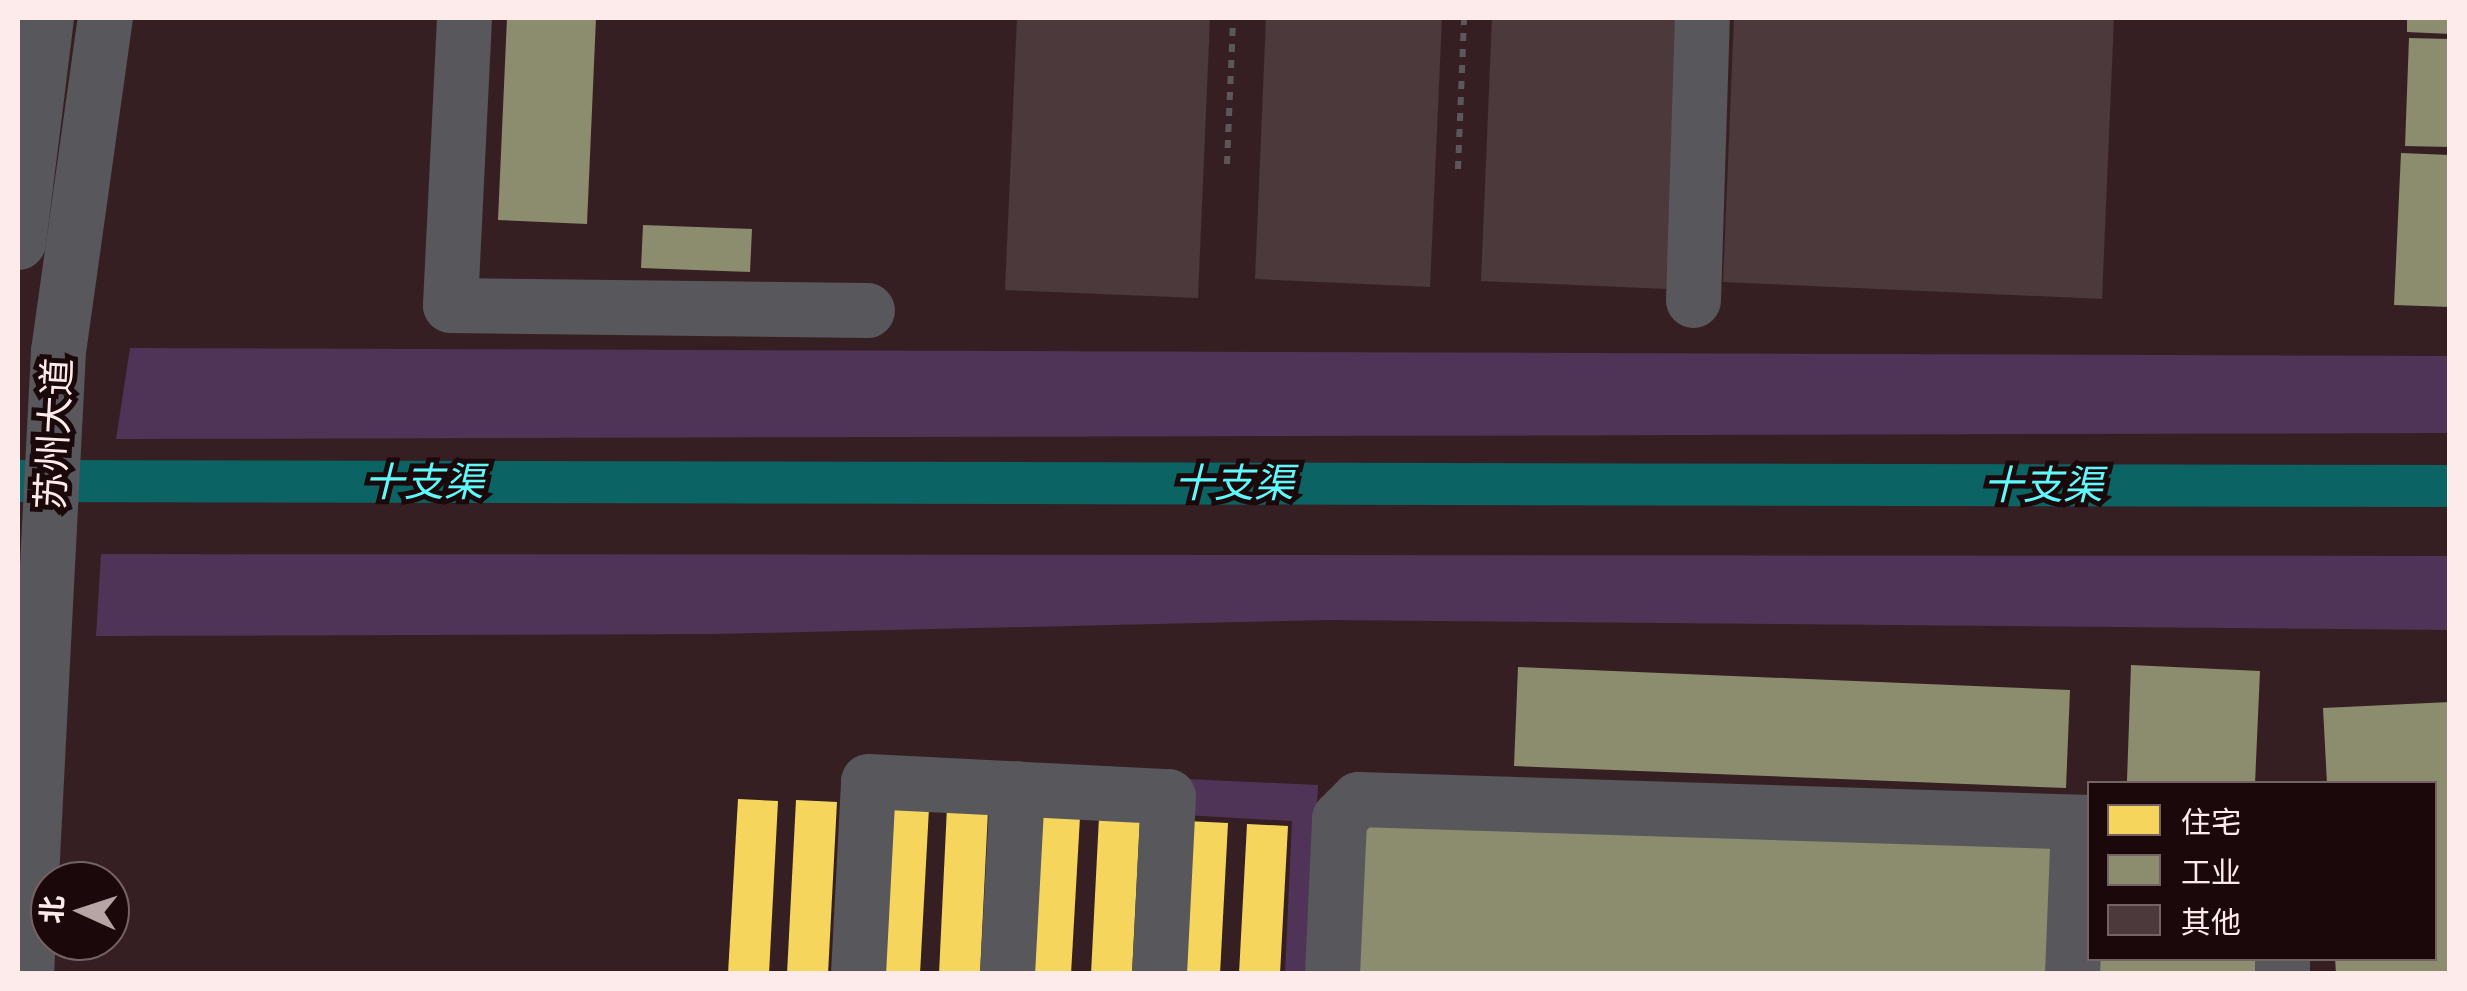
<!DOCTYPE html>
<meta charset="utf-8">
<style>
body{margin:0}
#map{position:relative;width:2467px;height:991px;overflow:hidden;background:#361f22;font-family:Figtree,"Noto Sans SC",sans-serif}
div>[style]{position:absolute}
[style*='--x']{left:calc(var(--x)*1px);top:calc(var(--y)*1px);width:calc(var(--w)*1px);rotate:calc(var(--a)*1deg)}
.green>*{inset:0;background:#503458}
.homes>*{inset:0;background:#f6d55c}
.industry>*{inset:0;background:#8c8c6e}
.canal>*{height:42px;margin:-21px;padding:0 21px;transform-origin:21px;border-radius:21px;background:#0c6364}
.building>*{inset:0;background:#4b393b}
.path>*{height:6px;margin-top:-3px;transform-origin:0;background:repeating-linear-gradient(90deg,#5c575a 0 8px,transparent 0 16px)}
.minor>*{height:55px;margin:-27.5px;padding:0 27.5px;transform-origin:27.5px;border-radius:27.5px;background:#57575c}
span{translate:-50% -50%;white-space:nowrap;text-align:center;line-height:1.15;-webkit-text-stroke:10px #1a080a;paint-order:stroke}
.street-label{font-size:38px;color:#fdebec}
.water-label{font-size:40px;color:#5efafb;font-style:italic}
.frame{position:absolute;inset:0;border:20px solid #fdebec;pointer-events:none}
.legend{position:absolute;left:2087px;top:781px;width:350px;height:180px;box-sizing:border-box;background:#1a080a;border:2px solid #756364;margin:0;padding:12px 18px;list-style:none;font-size:30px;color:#fdebec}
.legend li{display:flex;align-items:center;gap:20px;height:50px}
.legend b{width:50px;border:2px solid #756364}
.north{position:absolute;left:30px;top:861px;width:100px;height:100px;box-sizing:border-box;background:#1a080a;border:2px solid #756364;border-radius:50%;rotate:273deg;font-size:28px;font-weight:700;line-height:40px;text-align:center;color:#fdebec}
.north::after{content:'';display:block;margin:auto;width:35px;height:45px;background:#b7a4a5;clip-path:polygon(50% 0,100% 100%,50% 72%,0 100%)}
</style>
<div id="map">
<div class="green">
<i style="clip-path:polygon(130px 348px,2449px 356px,2450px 433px,116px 439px)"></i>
<i style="clip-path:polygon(101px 554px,2449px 556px,2450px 630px,1329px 620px,714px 634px,96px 636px)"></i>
<i style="clip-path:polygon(1187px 779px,1318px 785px,1309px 973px,1285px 973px,1292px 821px,1185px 815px)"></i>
</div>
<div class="homes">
<i style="clip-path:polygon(738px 799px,778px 801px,769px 974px,728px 974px)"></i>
<i style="clip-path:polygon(796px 800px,837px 802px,828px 974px,787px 974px)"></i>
<i style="clip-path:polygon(888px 806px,929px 808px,920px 974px,880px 974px)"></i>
<i style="clip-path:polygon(947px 807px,988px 810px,980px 974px,939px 974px)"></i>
<i style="clip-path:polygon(1039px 814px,1080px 817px,1071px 974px,1030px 974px)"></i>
<i style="clip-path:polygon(1099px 817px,1140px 819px,1132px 974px,1091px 974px)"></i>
<i style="clip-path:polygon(1187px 821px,1228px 823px,1220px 974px,1179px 974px)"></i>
<i style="clip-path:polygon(1247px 824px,1288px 826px,1280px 974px,1239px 974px)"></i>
</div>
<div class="industry">
<i style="clip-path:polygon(507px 18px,596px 18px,587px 224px,498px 220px)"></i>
<i style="clip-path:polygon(2407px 18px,2450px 18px,2450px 34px,2407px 32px)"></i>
<i style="clip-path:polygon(2409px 38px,2450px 39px,2450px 147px,2405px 146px)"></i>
<i style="clip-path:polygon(2401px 153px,2450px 155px,2450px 307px,2394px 305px)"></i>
<i style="clip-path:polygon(643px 225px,752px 229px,750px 272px,641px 268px)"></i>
<i style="clip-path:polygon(2131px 665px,2260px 671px,2255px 784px,2127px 781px)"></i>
<i style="clip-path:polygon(1518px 667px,2070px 690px,2066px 788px,1514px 766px)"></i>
<i style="clip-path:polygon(2450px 702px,2450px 974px,2336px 974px,2335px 958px,2434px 958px,2434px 784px,2327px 784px,2323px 708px)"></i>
<i style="clip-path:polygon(1363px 818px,2063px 848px,2057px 974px,1357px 974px)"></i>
<i style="clip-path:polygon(2093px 958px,2257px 958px,2256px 974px,2092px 974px)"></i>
</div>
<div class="canal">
<i style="--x:18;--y:481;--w:2432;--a:0.12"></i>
</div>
<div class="building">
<i style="clip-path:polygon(1017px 18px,1210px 18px,1198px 298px,1005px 290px)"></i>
<i style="clip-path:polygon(1266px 18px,1442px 18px,1430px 287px,1255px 279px)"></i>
<i style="clip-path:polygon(1492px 18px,1679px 18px,1667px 289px,1481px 281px)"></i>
<i style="clip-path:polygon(1734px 18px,2114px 18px,2102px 299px,1723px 282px)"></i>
</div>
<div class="path">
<i style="--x:1227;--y:164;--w:146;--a:-87.6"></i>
<i style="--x:1458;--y:169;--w:151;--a:-87.7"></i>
</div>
<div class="minor">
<i style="--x:464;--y:18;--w:287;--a:92.8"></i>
<i style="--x:450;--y:305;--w:417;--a:0.7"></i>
<i style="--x:18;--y:242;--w:226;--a:-82.9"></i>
<i style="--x:1693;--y:300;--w:282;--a:-88.2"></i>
<i style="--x:26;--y:974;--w:624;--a:-87.06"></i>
<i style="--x:58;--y:351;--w:336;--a:-82"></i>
<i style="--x:858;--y:974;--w:193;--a:-87"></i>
<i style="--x:868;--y:781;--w:300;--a:2.9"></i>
<i style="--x:1168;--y:796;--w:178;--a:92.9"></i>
<i style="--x:1007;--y:974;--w:186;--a:-86.9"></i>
<i style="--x:1332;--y:974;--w:156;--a:-87.4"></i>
<i style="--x:1339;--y:818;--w:27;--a:-45"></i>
<i style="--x:1358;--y:799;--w:732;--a:1.8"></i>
<i style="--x:2072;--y:974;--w:152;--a:-87.7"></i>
<i style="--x:2282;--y:974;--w:16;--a:-90"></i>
</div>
<div class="street-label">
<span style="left:55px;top:434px;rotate:-87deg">苏州大道</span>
</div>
<div class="water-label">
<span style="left:424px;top:482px">十支渠</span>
<span style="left:1234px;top:483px">十支渠</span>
<span style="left:2043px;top:485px">十支渠</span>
</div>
<div class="frame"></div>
<ul class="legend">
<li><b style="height:28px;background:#f6d55c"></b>住宅</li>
<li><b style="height:28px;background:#8c8c6e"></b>工业</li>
<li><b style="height:28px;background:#4b393b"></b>其他</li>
</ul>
<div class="north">北</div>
</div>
